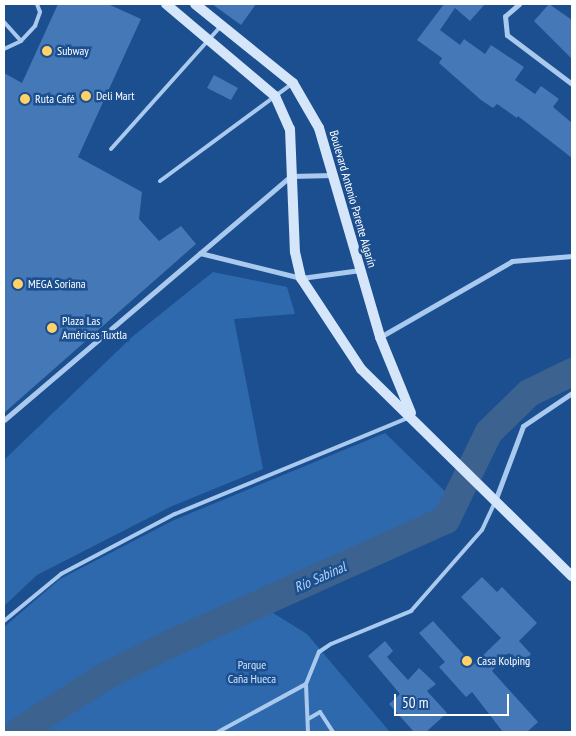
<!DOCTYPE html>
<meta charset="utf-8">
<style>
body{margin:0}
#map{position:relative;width:576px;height:736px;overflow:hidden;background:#1b4f8f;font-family:"PT Sans Narrow",sans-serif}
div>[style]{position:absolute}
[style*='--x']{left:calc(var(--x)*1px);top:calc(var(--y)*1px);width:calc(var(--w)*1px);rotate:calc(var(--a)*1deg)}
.green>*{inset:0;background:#2e69ad}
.river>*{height:28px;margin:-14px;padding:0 14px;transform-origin:14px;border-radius:14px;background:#3c6290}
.building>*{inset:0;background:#4478b7}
.lane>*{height:4px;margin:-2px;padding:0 2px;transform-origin:2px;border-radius:2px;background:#a9c9ee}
.street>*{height:5px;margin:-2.5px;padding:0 2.5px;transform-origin:2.5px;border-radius:2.5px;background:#a9c9ee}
.secondary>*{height:10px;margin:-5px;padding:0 5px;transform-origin:5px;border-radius:5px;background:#d6e6fa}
.dots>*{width:14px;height:14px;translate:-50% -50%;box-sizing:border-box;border:2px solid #1b4f8f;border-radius:50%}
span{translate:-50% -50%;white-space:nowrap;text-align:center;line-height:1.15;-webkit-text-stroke:5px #1b4f8f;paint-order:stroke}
.poi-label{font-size:12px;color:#fff}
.left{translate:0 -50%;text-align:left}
.street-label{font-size:12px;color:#fff}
.park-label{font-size:12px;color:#cfe3fa}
.water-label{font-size:14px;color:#b5d3f5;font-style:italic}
.frame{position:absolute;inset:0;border:5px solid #fff;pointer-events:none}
.scale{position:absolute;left:394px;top:694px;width:115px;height:22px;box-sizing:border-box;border:2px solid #fff;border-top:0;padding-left:6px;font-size:15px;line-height:18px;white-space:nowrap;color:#fff;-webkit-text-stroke:4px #1b4f8f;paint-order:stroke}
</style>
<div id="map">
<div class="green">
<i style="clip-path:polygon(213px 272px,287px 287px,295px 314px,234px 319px,263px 469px,170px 507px,37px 575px,4px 606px,4px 460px,132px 337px)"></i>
<i style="clip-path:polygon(385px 433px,455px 501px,446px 520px,257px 603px,307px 634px,390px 732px,4px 732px,4px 627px,60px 579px,174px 520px)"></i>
</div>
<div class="river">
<i style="--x:18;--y:732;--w:102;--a:-32.6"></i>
<i style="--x:104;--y:677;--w:76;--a:-26.6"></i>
<i style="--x:172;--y:643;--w:300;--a:-24.2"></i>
<i style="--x:446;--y:520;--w:98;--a:-64"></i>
<i style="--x:489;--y:432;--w:56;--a:-44.3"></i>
<i style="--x:529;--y:393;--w:48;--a:-26"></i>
</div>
<div class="building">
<i style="clip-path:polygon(58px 4px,108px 4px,141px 19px,78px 157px,142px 192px,139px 219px,159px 241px,181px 226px,196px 244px,4px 413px,4px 73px,22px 83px)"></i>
<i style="clip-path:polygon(212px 4px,256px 4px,241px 25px)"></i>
<i style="clip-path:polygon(444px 4px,485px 4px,470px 21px,455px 8px,440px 30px,460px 45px,464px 39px,485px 54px,491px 45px,524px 67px,515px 80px,535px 94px,541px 86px,559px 99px,553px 107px,572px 123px,572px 158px,518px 116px,517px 118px,497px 104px,493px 108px,481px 100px,439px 63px,442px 58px,417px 40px)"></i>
<i style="clip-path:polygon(549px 4px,572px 20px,572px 59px,534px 21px)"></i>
<i style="clip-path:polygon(214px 75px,238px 88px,231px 100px,207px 88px)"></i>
<i style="clip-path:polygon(482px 577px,497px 592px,502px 587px,537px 623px,519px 641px,531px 654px,520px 665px,509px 653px,492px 671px,538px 722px,527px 732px,503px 732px,472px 692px,466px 697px,439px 667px,445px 662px,419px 633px,433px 621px,473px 665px,501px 638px,461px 597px)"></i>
<i style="clip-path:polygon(385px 641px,393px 651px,387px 657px,408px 680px,419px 668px,436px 684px,427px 691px,447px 713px,426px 732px,414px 732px,389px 704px,400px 694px,368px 656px)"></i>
</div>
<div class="lane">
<i style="--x:4;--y:22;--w:25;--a:48"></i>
<i style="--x:4;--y:49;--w:19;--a:-25"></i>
<i style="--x:21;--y:41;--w:21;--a:-47"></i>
<i style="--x:35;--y:26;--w:15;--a:-70"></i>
<i style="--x:40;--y:12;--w:9;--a:-111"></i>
<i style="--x:111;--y:149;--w:165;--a:-48.2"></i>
<i style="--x:160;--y:181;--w:165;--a:-36.4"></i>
<i style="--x:4;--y:621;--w:74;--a:-39.5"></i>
<i style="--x:61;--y:574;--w:129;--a:-27.8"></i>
<i style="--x:175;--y:514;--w:252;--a:-22.4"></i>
<i style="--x:308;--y:719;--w:14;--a:-30"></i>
<i style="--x:320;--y:712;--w:24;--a:57"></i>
<i style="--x:218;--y:732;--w:100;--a:-28.6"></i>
<i style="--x:308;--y:732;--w:48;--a:-92.4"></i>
<i style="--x:306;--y:684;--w:35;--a:-68"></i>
<i style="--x:319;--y:652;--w:14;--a:-34"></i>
<i style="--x:331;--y:644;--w:87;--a:-22.4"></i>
<i style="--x:411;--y:611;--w:108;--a:-48.8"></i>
<i style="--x:482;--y:530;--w:31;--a:-65"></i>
</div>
<div class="street">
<i style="--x:519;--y:4;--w:18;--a:139"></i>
<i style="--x:505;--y:16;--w:19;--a:84"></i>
<i style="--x:507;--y:35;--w:81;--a:37"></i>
<i style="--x:200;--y:253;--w:104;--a:13.9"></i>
<i style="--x:301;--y:278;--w:60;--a:-7.7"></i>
<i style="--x:380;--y:337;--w:152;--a:-29.9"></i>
<i style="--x:512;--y:261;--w:60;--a:-4.8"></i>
<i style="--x:4;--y:420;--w:377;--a:-40.4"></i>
<i style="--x:291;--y:176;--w:42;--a:-1.4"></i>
<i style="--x:495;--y:501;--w:80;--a:-69.5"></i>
<i style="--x:523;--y:426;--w:59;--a:-34"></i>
</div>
<div class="secondary">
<i style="--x:166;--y:4;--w:143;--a:40.2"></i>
<i style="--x:275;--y:96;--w:36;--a:66"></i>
<i style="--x:290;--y:129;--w:123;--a:87.7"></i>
<i style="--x:295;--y:252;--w:27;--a:77"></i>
<i style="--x:301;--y:278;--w:109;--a:56.6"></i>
<i style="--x:361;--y:369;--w:296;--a:44.5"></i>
<i style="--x:195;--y:4;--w:126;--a:38.9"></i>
<i style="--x:293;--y:83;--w:52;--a:60"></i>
<i style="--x:319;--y:128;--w:218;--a:73.7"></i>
<i style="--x:380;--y:337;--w:82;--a:67.8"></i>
</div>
<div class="dots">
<i style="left:47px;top:51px;background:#ffd166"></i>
<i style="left:86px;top:96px;background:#ffd166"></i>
<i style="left:25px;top:99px;background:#ffd166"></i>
<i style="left:18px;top:284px;background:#ffd166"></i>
<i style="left:52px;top:328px;background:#ffd166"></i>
<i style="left:467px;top:661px;background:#ffd166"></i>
</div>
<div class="poi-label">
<span class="left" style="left:57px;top:51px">Subway</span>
<span class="left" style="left:96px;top:96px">Deli Mart</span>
<span class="left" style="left:35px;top:99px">Ruta Café</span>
<span class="left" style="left:28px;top:284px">MEGA Soriana</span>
<span class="left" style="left:62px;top:328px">Plaza Las<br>Américas Tuxtla</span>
<span class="left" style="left:477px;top:661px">Casa Kolping</span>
</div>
<div class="street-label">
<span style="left:353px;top:199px;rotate:74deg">Boulevard Antonio Parente Algarín</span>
</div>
<div class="park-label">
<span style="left:252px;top:672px">Parque<br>Caña Hueca</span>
</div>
<div class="water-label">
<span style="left:320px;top:577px;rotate:-24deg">Río Sabinal</span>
</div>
<div class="frame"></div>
<div class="scale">50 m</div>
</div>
